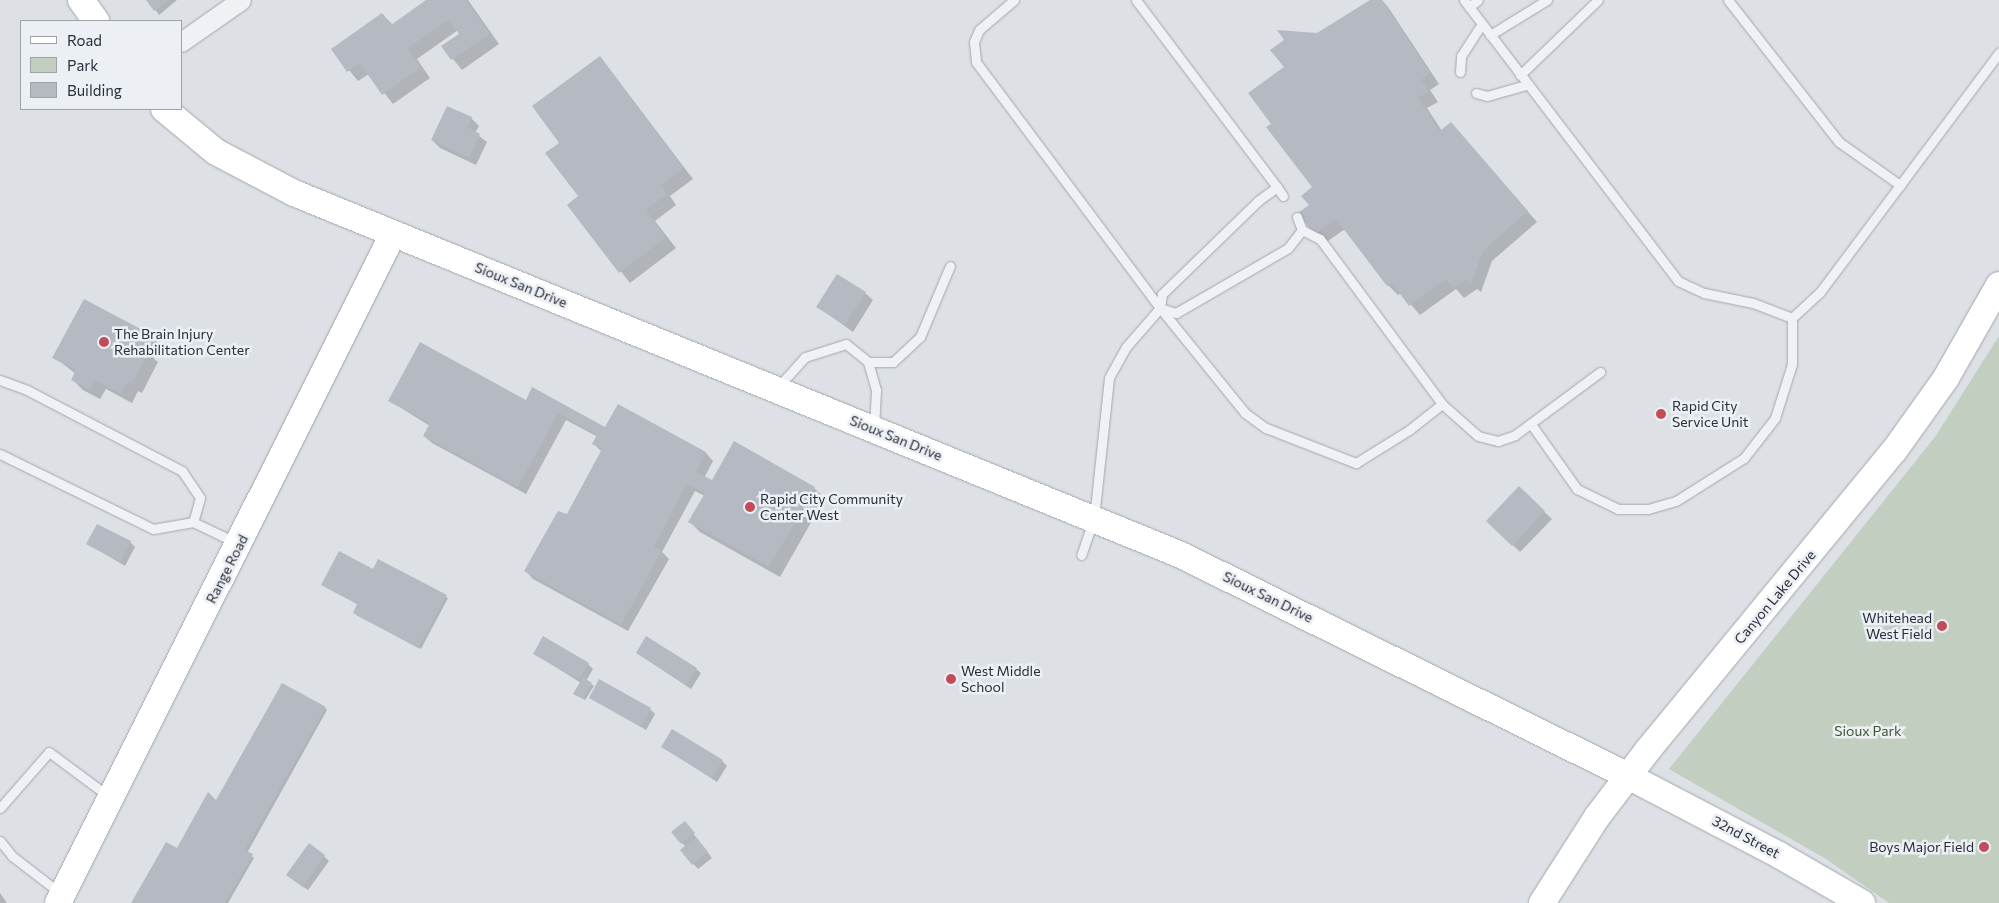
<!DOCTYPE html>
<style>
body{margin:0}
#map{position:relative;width:1999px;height:903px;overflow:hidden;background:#dde0e5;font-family:Commissioner,sans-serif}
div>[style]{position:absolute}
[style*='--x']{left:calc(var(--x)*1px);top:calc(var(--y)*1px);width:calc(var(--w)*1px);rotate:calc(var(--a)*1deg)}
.green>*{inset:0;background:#c2cebf}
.shadow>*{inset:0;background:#0003}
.building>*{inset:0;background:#b5b9c1}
.roads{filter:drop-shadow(0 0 1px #a3a7ae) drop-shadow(0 0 1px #a3a7ae)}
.lane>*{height:9px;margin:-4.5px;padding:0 4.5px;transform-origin:4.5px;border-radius:4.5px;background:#eff1f4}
.street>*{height:19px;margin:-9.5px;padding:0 9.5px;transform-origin:9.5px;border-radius:9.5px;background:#eff1f4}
.secondary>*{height:26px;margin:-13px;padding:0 13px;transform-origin:13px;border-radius:13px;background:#fff}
.dots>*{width:14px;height:14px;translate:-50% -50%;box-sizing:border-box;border:2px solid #eceff3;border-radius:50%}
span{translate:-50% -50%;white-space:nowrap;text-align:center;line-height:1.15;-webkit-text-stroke:5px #eceff3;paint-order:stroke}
.street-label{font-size:14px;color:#282e3a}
.poi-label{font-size:14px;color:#282e3a}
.left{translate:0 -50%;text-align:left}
.right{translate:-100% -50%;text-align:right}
.park-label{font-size:14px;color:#3b5537}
.legend{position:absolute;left:20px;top:20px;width:162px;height:90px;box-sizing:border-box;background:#eceff3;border:1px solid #9ea2a9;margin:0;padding:6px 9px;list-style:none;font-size:15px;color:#282e3a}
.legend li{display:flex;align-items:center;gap:10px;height:25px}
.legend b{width:25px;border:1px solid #9ea2a9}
</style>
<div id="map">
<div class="green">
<i style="clip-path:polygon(1999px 336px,1999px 903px,1889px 903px,1826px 859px,1669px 769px,1935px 437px)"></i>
</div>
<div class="shadow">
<i style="clip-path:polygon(148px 0,177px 0,159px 15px)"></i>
<i style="clip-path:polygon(429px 0,468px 0,499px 44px,462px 70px,443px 47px,460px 35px,458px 30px,417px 59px,430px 78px,393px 104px,369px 74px,358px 81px,332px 49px,382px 14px,393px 25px)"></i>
<i style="clip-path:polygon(1373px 0,1382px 0,1388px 7px,1439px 84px,1430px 90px,1438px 102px,1427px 108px,1442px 131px,1460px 134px,1537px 222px,1492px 261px,1481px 292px,1477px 289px,1464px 298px,1456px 289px,1420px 315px,1401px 293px,1398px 295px,1388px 285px,1345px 229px,1325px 243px,1315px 233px,1310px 205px,1314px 187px,1273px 124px,1285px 67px,1318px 35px)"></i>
<i style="clip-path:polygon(600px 57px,693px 179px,670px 196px,676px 205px,655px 221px,676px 248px,630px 283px,569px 205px,580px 197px,561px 143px)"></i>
<i style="clip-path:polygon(471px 118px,479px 126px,475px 133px,487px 142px,476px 165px,440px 148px,432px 140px)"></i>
<i style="clip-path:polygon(865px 293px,873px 300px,853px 332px,818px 307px)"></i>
<i style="clip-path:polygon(151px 336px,161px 346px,154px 359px,158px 362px,142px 393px,138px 391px,132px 403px,106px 389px,100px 399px,83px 390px,73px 380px,76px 374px,54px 357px)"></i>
<i style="clip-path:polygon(390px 401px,526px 401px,606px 429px,618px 406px,706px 453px,713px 461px,704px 478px,711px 481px,814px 488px,825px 498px,780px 577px,700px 532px,690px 522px,705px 496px,695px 491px,662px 552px,669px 559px,628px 631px,533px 579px,526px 571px,567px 516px,602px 452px,594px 444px,598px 437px,566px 420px,526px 494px,432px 443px,424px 436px,430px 426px)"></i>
<i style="clip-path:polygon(1519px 488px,1552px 519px,1520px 552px,1488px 521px)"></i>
<i style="clip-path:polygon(130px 542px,135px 547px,125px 566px,88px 544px)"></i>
<i style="clip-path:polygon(373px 570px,448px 598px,421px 649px,356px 615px,359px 605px,322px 585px)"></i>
<i style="clip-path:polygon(637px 653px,696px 669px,701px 673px,691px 689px)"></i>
<i style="clip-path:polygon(535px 654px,588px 664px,593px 669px,586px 681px,594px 686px,585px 700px,577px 695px,581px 683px)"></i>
<i style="clip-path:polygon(590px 697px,650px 709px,655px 714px,646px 730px)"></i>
<i style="clip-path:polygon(325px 708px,327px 710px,247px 853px,254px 858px,228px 903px,133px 903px,216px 802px)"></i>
<i style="clip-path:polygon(663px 747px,722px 761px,727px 766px,717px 782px)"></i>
<i style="clip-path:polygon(685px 823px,712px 858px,698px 869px,681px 850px,686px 847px,682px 843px)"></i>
<i style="clip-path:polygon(324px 856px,329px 861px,308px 890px,293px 880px)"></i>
<i style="clip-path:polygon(0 893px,7px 903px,0 903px)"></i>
</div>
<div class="building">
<i style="clip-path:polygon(146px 0,170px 0,154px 11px)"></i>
<i style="clip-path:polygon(426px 0,466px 0,490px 34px,451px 60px,441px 46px,459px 34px,449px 20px,408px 48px,421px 67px,382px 95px,360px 63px,347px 72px,331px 49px,382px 13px,391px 25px)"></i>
<i style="clip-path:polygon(1370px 0,1382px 0,1430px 73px,1421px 80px,1429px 91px,1418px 98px,1440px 131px,1451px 122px,1528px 211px,1483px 251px,1471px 284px,1467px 279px,1453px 288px,1446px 279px,1409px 306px,1392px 283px,1387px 286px,1336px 219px,1314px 234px,1298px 213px,1309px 205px,1301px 196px,1312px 187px,1266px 127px,1271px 124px,1248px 93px,1284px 67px,1270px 50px,1284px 40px,1277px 30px,1317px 33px)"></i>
<i style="clip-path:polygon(600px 56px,684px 168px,661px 186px,667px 194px,646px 210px,666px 238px,619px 273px,567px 205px,578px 196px,545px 153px,559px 143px,532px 106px)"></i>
<i style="clip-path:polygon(447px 106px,472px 117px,467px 127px,480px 134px,469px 158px,431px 140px)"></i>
<i style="clip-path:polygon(837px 274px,866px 292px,845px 325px,816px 307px)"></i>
<i style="clip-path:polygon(84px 299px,152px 335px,144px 349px,149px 351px,132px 384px,128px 382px,121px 394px,95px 380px,90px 390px,71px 380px,76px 370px,52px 358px)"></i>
<i style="clip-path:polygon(420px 342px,526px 400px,532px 387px,605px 427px,618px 404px,706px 452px,696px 472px,712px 480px,734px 441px,815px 487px,769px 567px,688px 522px,705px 493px,687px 484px,654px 546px,662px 550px,621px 625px,524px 571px,558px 511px,567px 514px,602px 449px,592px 444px,597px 435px,558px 413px,518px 487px,423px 436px,430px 423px,388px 401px)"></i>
<i style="clip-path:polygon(1519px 486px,1545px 511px,1512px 546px,1486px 521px)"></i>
<i style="clip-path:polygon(97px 524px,131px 541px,120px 562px,86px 544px)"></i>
<i style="clip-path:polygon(339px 551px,373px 569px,378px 559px,447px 595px,418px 648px,353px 613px,357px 604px,321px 585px)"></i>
<i style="clip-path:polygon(543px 636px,589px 663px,579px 680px,533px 654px)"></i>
<i style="clip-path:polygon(646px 636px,697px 668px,686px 685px,636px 653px)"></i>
<i style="clip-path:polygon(583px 677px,592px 683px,583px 699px,573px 694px)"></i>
<i style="clip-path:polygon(599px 679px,651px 708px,641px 727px,589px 698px)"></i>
<i style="clip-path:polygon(282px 683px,326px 707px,245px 850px,253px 854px,225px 903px,131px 903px,166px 842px,177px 848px,208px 792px,216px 800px)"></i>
<i style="clip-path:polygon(672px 729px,723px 760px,712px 778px,661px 747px)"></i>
<i style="clip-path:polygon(685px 821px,695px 833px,681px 844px,671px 832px)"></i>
<i style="clip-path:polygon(696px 837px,708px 852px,692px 865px,680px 850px)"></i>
<i style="clip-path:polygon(309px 843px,325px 855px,303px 887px,286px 875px)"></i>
</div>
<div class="roads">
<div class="lane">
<i style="--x:1014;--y:0;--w:46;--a:139.4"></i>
<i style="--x:979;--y:30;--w:13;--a:113"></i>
<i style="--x:974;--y:42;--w:20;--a:84"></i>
<i style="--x:976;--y:62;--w:307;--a:53.2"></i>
<i style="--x:1160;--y:308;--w:52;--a:131.1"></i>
<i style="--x:1126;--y:347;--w:35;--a:119"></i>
<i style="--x:1109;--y:378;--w:141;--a:96.1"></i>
<i style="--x:1094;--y:518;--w:39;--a:109"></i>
<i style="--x:1136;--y:0;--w:234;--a:53"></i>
<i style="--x:1464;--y:0;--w:353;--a:52.7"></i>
<i style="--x:1678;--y:281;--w:29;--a:25"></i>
<i style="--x:1704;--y:293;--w:50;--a:11.5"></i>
<i style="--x:1753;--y:303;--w:42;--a:21"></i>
<i style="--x:1728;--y:0;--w:180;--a:52"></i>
<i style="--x:1839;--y:142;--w:75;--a:35.2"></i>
<i style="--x:1469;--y:7;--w:11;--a:-38"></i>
<i style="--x:1490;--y:35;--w:67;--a:-31.6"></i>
<i style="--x:1460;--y:72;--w:16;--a:-86"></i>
<i style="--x:1461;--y:56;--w:38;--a:-57"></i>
<i style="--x:1520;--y:75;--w:108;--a:-43.9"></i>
<i style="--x:1476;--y:93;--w:11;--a:15"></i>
<i style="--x:1487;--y:96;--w:41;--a:-15.8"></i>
<i style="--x:1283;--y:196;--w:11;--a:-124"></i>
<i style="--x:1277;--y:187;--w:24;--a:144"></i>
<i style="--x:1258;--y:201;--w:134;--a:135.9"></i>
<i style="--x:1162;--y:294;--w:14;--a:98"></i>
<i style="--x:1160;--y:308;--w:17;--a:17"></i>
<i style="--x:1176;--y:313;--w:129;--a:-30.1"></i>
<i style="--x:1288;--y:248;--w:23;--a:-52"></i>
<i style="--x:1302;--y:230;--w:14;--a:-111"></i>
<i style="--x:1302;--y:230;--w:20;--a:27"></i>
<i style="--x:1320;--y:239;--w:205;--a:53.5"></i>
<i style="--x:1160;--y:308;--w:135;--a:51"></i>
<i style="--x:1245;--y:413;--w:26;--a:36"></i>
<i style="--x:1266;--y:428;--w:97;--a:21.3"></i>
<i style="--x:1356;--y:463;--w:62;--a:-31.9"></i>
<i style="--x:1409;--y:430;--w:42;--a:-38.2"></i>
<i style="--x:1442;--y:404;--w:48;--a:41.6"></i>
<i style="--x:1478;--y:436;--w:21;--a:14"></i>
<i style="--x:1498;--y:441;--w:18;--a:-19"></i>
<i style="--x:1515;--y:435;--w:106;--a:-36.5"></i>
<i style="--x:868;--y:362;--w:25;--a:0"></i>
<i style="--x:893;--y:362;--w:37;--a:-43"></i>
<i style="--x:920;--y:337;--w:77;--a:-67.1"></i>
<i style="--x:0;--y:380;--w:29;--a:20"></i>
<i style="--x:27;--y:390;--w:175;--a:27.6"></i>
<i style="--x:182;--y:471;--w:32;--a:56"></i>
<i style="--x:200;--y:498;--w:25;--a:106"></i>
<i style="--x:778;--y:387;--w:40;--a:-48"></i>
<i style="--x:805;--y:357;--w:43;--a:-17.6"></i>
<i style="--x:846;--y:344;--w:28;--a:39"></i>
<i style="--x:868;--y:362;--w:29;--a:74"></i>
<i style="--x:876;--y:390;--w:38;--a:93"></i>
<i style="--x:1531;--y:424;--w:80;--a:54.7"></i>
<i style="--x:1577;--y:489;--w:46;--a:26"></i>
<i style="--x:1618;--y:509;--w:30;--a:0"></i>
<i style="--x:1648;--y:509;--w:29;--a:-16"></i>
<i style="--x:1676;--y:501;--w:80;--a:-32.3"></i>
<i style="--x:1744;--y:458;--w:51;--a:-52.2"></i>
<i style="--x:1775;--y:418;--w:57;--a:-72.5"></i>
<i style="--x:1792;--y:364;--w:46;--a:-90"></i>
<i style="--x:1792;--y:318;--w:38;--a:-43"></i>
<i style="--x:1820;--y:292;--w:299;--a:-53.2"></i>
<i style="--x:0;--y:454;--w:170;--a:26.1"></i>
<i style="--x:153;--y:529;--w:41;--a:-9.9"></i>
<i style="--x:193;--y:522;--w:49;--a:25.5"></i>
<i style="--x:0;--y:808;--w:74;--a:-48.8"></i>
<i style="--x:49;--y:752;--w:74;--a:36.7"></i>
<i style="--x:0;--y:841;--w:19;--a:51"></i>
<i style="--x:12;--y:856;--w:61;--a:37.6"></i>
</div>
<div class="street">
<i style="--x:181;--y:42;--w:73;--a:-35"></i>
</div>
<div class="secondary">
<i style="--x:81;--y:0;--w:26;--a:54"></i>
<i style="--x:164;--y:109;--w:67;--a:39.6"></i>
<i style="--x:216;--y:152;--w:88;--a:27.7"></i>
<i style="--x:294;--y:193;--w:958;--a:22.2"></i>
<i style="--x:1181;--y:555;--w:499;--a:26.3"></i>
<i style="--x:1628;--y:776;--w:170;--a:27.6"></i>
<i style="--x:1779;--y:855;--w:96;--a:30"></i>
<i style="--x:58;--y:903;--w:748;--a:-63.4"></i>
<i style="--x:1542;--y:903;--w:102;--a:-57.4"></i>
<i style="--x:1597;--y:817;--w:84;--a:-52.7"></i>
<i style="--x:1648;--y:750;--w:387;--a:-50.6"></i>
<i style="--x:1894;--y:451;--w:90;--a:-54.5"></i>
<i style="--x:1946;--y:378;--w:107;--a:-60.3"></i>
</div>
</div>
<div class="dots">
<i style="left:104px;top:342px;background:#c04c59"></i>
<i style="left:1661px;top:414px;background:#c04c59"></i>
<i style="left:750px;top:507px;background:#c04c59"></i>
<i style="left:1942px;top:626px;background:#c04c59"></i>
<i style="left:951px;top:679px;background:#c04c59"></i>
<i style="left:1984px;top:847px;background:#c04c59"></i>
</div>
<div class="street-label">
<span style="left:521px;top:285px;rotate:22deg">Sioux San Drive</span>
<span style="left:896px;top:438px;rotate:22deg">Sioux San Drive</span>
<span style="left:227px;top:569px;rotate:-63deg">Range Road</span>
<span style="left:1268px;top:597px;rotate:26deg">Sioux San Drive</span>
<span style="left:1775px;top:597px;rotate:-50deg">Canyon Lake Drive</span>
<span style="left:1746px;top:837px;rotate:28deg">32nd Street</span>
</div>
<div class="poi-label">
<span class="left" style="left:114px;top:342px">The Brain Injury<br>Rehabilitation Center</span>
<span class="left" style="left:1672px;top:414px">Rapid City<br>Service Unit</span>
<span class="left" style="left:760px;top:507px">Rapid City Community<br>Center West</span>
<span class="right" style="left:1932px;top:626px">Whitehead<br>West Field</span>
<span class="left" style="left:961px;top:679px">West Middle<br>School</span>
<span class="right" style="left:1974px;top:847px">Boys Major Field</span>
</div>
<div class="park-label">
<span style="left:1868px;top:731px">Sioux Park</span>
</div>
<ul class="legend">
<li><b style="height:6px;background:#fff"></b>Road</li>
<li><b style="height:14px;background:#c2cebf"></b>Park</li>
<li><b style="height:14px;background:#b5b9c1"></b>Building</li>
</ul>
</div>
